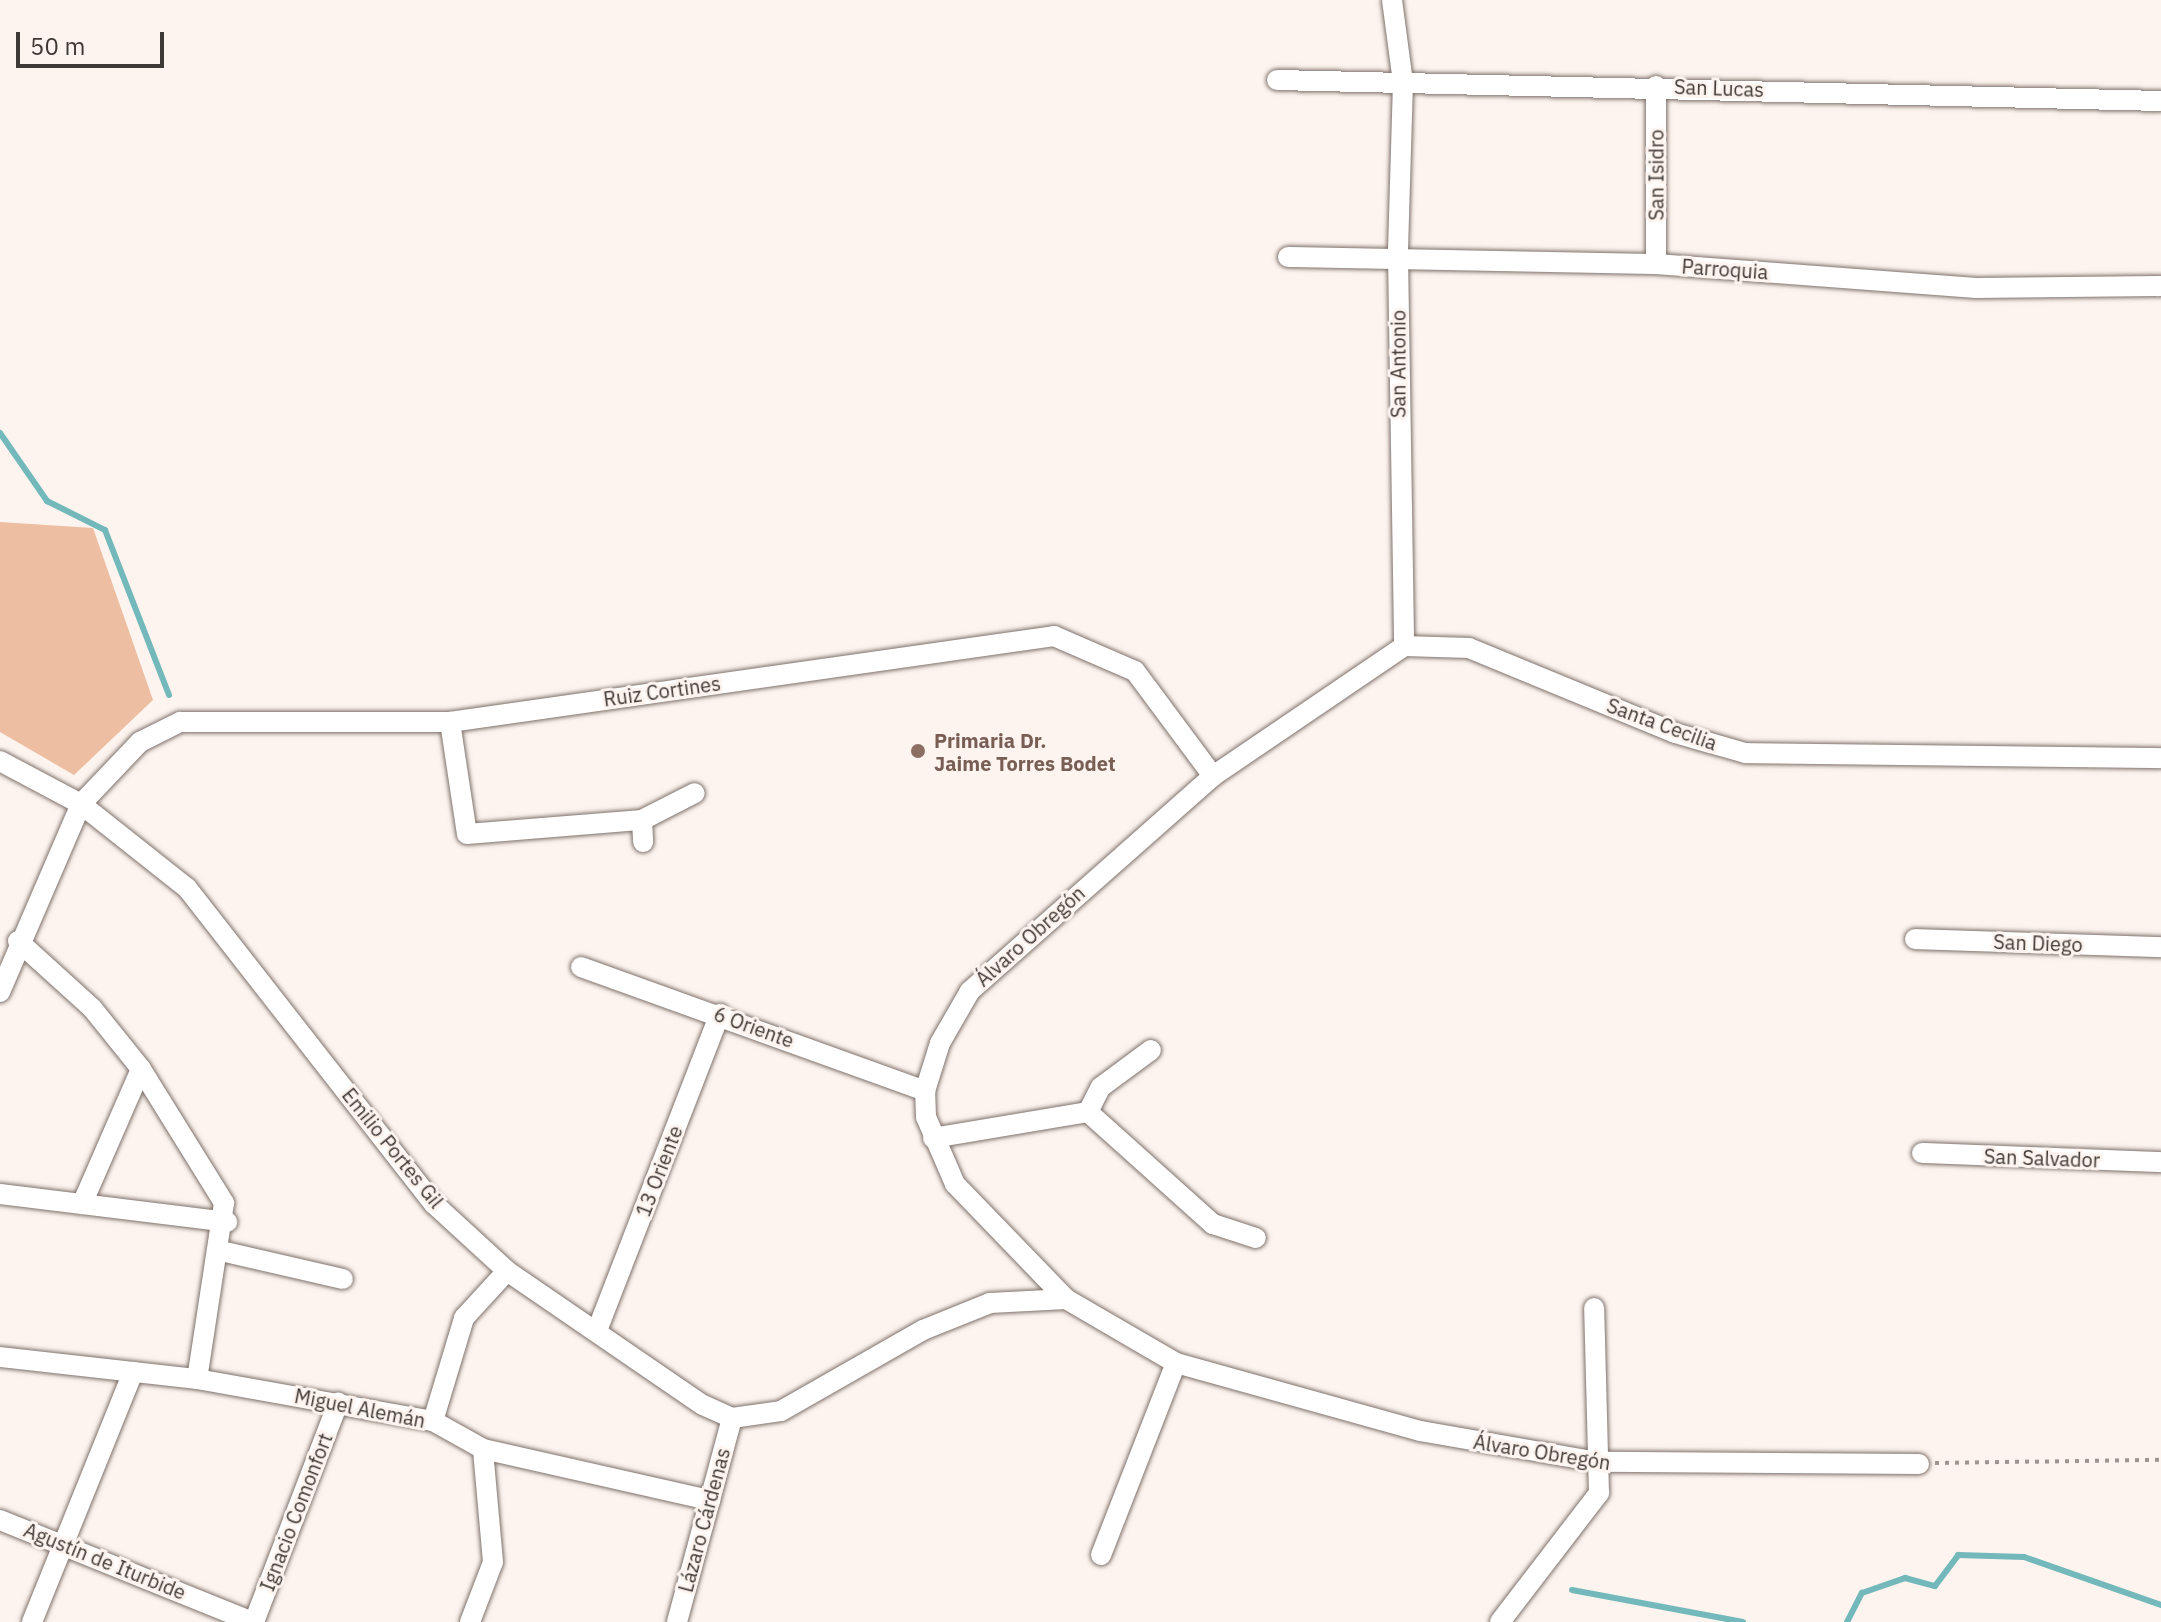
<!DOCTYPE html>
<meta charset="utf-8">
<style>
body{margin:0}
#map{position:relative;width:2161px;height:1622px;overflow:hidden;background:#fdf4ef;font-family:"IBM Plex Sans",sans-serif}
div>[style]{position:absolute}
[style*='--x']{left:calc(var(--x)*1px);top:calc(var(--y)*1px);width:calc(var(--w)*1px);rotate:calc(var(--a)*1deg)}
.green>*{inset:0;background:#eebea2}
.stream>*{height:6px;margin:-3px;padding:0 3px;transform-origin:3px;border-radius:3px;background:#73b8ba}
.path>*{height:4px;margin-top:-2px;transform-origin:0;background:repeating-linear-gradient(90deg,#9c9591 0 4px,transparent 0 10px)}
.roads{filter:drop-shadow(0 0 2px #7e716a) drop-shadow(0 0 2px #7e716a)}
.street>*{height:20px;margin:-10px;padding:0 10px;transform-origin:10px;border-radius:10px;background:#fff}
.dots>*{width:22px;height:22px;translate:-50% -50%;box-sizing:border-box;border:4px solid #fdf4ef;border-radius:50%}
span{translate:-50% -50%;white-space:nowrap;text-align:center;line-height:1.15;-webkit-text-stroke:6px #fdf4ef;paint-order:stroke}
.street-label{font-size:20px;color:#3f3936}
.education-label{font-size:20px;color:#785e54;font-weight:700}
.left{translate:0 -50%;text-align:left}
.scale{position:absolute;left:16px;top:32px;width:148px;height:36px;box-sizing:border-box;border:4px solid #3f3936;border-top:0;padding-left:10px;font-size:24px;line-height:28px;white-space:nowrap;color:#3f3936;-webkit-text-stroke:6px #fdf4ef;paint-order:stroke}
</style>
<div id="map">
<div class="green">
<i style="clip-path:polygon(0 522px,93px 528px,153px 700px,74px 775px,0 732px)"></i>
</div>
<div class="stream">
<i style="--x:0;--y:433;--w:83;--a:55.3"></i>
<i style="--x:47;--y:501;--w:65;--a:26.6"></i>
<i style="--x:105;--y:530;--w:177;--a:68.8"></i>
<i style="--x:1572;--y:1590;--w:174;--a:10.6"></i>
<i style="--x:1847;--y:1622;--w:33;--a:-63"></i>
<i style="--x:1862;--y:1593;--w:46;--a:-19.2"></i>
<i style="--x:1905;--y:1578;--w:31;--a:15"></i>
<i style="--x:1935;--y:1586;--w:39;--a:-53"></i>
<i style="--x:1958;--y:1555;--w:66;--a:1.7"></i>
<i style="--x:2024;--y:1557;--w:145;--a:19.3"></i>
</div>
<div class="path">
<i style="--x:1935;--y:1463;--w:226;--a:-0.8"></i>
</div>
<div class="roads">
<div class="street">
<i style="--x:1392;--y:0;--w:83;--a:82.4"></i>
<i style="--x:1403;--y:82;--w:173;--a:91.7"></i>
<i style="--x:1398;--y:255;--w:391;--a:89.1"></i>
<i style="--x:1277;--y:80;--w:884;--a:1.36"></i>
<i style="--x:1288;--y:257;--w:368;--a:1.1"></i>
<i style="--x:1656;--y:264;--w:321;--a:4.3"></i>
<i style="--x:1976;--y:288;--w:185;--a:-0.6"></i>
<i style="--x:1656;--y:264;--w:178;--a:-90"></i>
<i style="--x:450;--y:722;--w:113;--a:81.4"></i>
<i style="--x:467;--y:834;--w:176;--a:-4.6"></i>
<i style="--x:642;--y:820;--w:59;--a:-27"></i>
<i style="--x:0;--y:761;--w:92;--a:28"></i>
<i style="--x:81;--y:804;--w:135;--a:38.4"></i>
<i style="--x:187;--y:888;--w:401;--a:52"></i>
<i style="--x:434;--y:1204;--w:99;--a:42.5"></i>
<i style="--x:507;--y:1271;--w:237;--a:34.4"></i>
<i style="--x:703;--y:1405;--w:32;--a:24"></i>
<i style="--x:732;--y:1418;--w:49;--a:-8.1"></i>
<i style="--x:781;--y:1411;--w:163;--a:-29.7"></i>
<i style="--x:923;--y:1330;--w:72;--a:-21.9"></i>
<i style="--x:990;--y:1303;--w:76;--a:-3"></i>
<i style="--x:642;--y:820;--w:22;--a:87"></i>
<i style="--x:1915;--y:939;--w:246;--a:1.9"></i>
<i style="--x:18;--y:941;--w:100;--a:42.2"></i>
<i style="--x:92;--y:1008;--w:78;--a:51.2"></i>
<i style="--x:141;--y:1069;--w:158;--a:58.2"></i>
<i style="--x:224;--y:1203;--w:178;--a:98.7"></i>
<i style="--x:581;--y:967;--w:366;--a:19.8"></i>
<i style="--x:0;--y:992;--w:205;--a:-66.7"></i>
<i style="--x:81;--y:804;--w:86;--a:-46.4"></i>
<i style="--x:140;--y:742;--w:45;--a:-26.6"></i>
<i style="--x:180;--y:722;--w:270;--a:0"></i>
<i style="--x:450;--y:722;--w:610;--a:-8.1"></i>
<i style="--x:1054;--y:636;--w:88;--a:23.4"></i>
<i style="--x:1135;--y:671;--w:131;--a:53.4"></i>
<i style="--x:1088;--y:1112;--w:168;--a:41.9"></i>
<i style="--x:1213;--y:1224;--w:45;--a:18"></i>
<i style="--x:1088;--y:1112;--w:28;--a:-63"></i>
<i style="--x:1101;--y:1087;--w:62;--a:-36.5"></i>
<i style="--x:933;--y:1138;--w:157;--a:-9.5"></i>
<i style="--x:1922;--y:1153;--w:239;--a:2.2"></i>
<i style="--x:0;--y:1194;--w:229;--a:7"></i>
<i style="--x:82;--y:1204;--w:147;--a:-66.4"></i>
<i style="--x:221;--y:1251;--w:125;--a:12.9"></i>
<i style="--x:598;--y:1328;--w:337;--a:-68.8"></i>
<i style="--x:0;--y:1357;--w:198;--a:6.4"></i>
<i style="--x:197;--y:1379;--w:240;--a:10.1"></i>
<i style="--x:433;--y:1421;--w:57;--a:29.2"></i>
<i style="--x:483;--y:1449;--w:233;--a:12.7"></i>
<i style="--x:433;--y:1421;--w:108;--a:-73.2"></i>
<i style="--x:464;--y:1318;--w:64;--a:-47.5"></i>
<i style="--x:1919;--y:1464;--w:321;--a:-179.6"></i>
<i style="--x:1598;--y:1462;--w:181;--a:-170.1"></i>
<i style="--x:1420;--y:1431;--w:253;--a:-164.4"></i>
<i style="--x:1176;--y:1363;--w:127;--a:-149.8"></i>
<i style="--x:1066;--y:1299;--w:160;--a:-134"></i>
<i style="--x:955;--y:1184;--w:73;--a:-113.4"></i>
<i style="--x:926;--y:1117;--w:26;--a:-92"></i>
<i style="--x:925;--y:1091;--w:50;--a:-72.6"></i>
<i style="--x:940;--y:1043;--w:60;--a:-60"></i>
<i style="--x:970;--y:991;--w:324;--a:-41.5"></i>
<i style="--x:1213;--y:776;--w:231;--a:-34.2"></i>
<i style="--x:1404;--y:646;--w:65;--a:1.8"></i>
<i style="--x:1469;--y:648;--w:223;--a:22.4"></i>
<i style="--x:1675;--y:733;--w:73;--a:15.9"></i>
<i style="--x:1745;--y:753;--w:416;--a:0.7"></i>
<i style="--x:0;--y:1520;--w:273;--a:22"></i>
<i style="--x:1101;--y:1555;--w:206;--a:-68.7"></i>
<i style="--x:32;--y:1622;--w:270;--a:-68"></i>
<i style="--x:254;--y:1622;--w:235;--a:-69"></i>
<i style="--x:470;--y:1622;--w:64;--a:-69"></i>
<i style="--x:493;--y:1562;--w:113;--a:-95.1"></i>
<i style="--x:677;--y:1622;--w:211;--a:-74.9"></i>
<i style="--x:1500;--y:1622;--w:163;--a:-52.5"></i>
<i style="--x:1599;--y:1493;--w:185;--a:-91.5"></i>
</div>
</div>
<div class="dots">
<i style="left:918px;top:751px;background:#8d6e63"></i>
</div>
<div class="street-label">
<span style="left:1719px;top:88px;rotate:2deg">San Lucas</span>
<span style="left:1656px;top:175px;rotate:-90deg">San Isidro</span>
<span style="left:1725px;top:269px;rotate:4deg">Parroquia</span>
<span style="left:1398px;top:364px;rotate:-90deg">San Antonio</span>
<span style="left:662px;top:691px;rotate:-8deg">Ruiz Cortines</span>
<span style="left:1662px;top:724px;rotate:20deg">Santa Cecilia</span>
<span style="left:1030px;top:936px;rotate:-42deg">Álvaro Obregón</span>
<span style="left:2038px;top:943px;rotate:2deg">San Diego</span>
<span style="left:754px;top:1027px;rotate:20deg">6 Oriente</span>
<span style="left:393px;top:1148px;rotate:51deg">Emilio Portes Gil</span>
<span style="left:2042px;top:1158px;rotate:2deg">San Salvador</span>
<span style="left:659px;top:1171px;rotate:-69deg">13 Oriente</span>
<span style="left:360px;top:1408px;rotate:11deg">Miguel Alemán</span>
<span style="left:1542px;top:1452px;rotate:9deg">Álvaro Obregón</span>
<span style="left:296px;top:1512px;rotate:-69deg">Ignacio Comonfort</span>
<span style="left:704px;top:1520px;rotate:-75deg">Lázaro Cárdenas</span>
<span style="left:105px;top:1561px;rotate:22deg">Agustín de Iturbide</span>
</div>
<div class="education-label">
<span class="left" style="left:934px;top:752px">Primaria Dr.<br>Jaime Torres Bodet</span>
</div>
<div class="scale">50 m</div>
</div>
